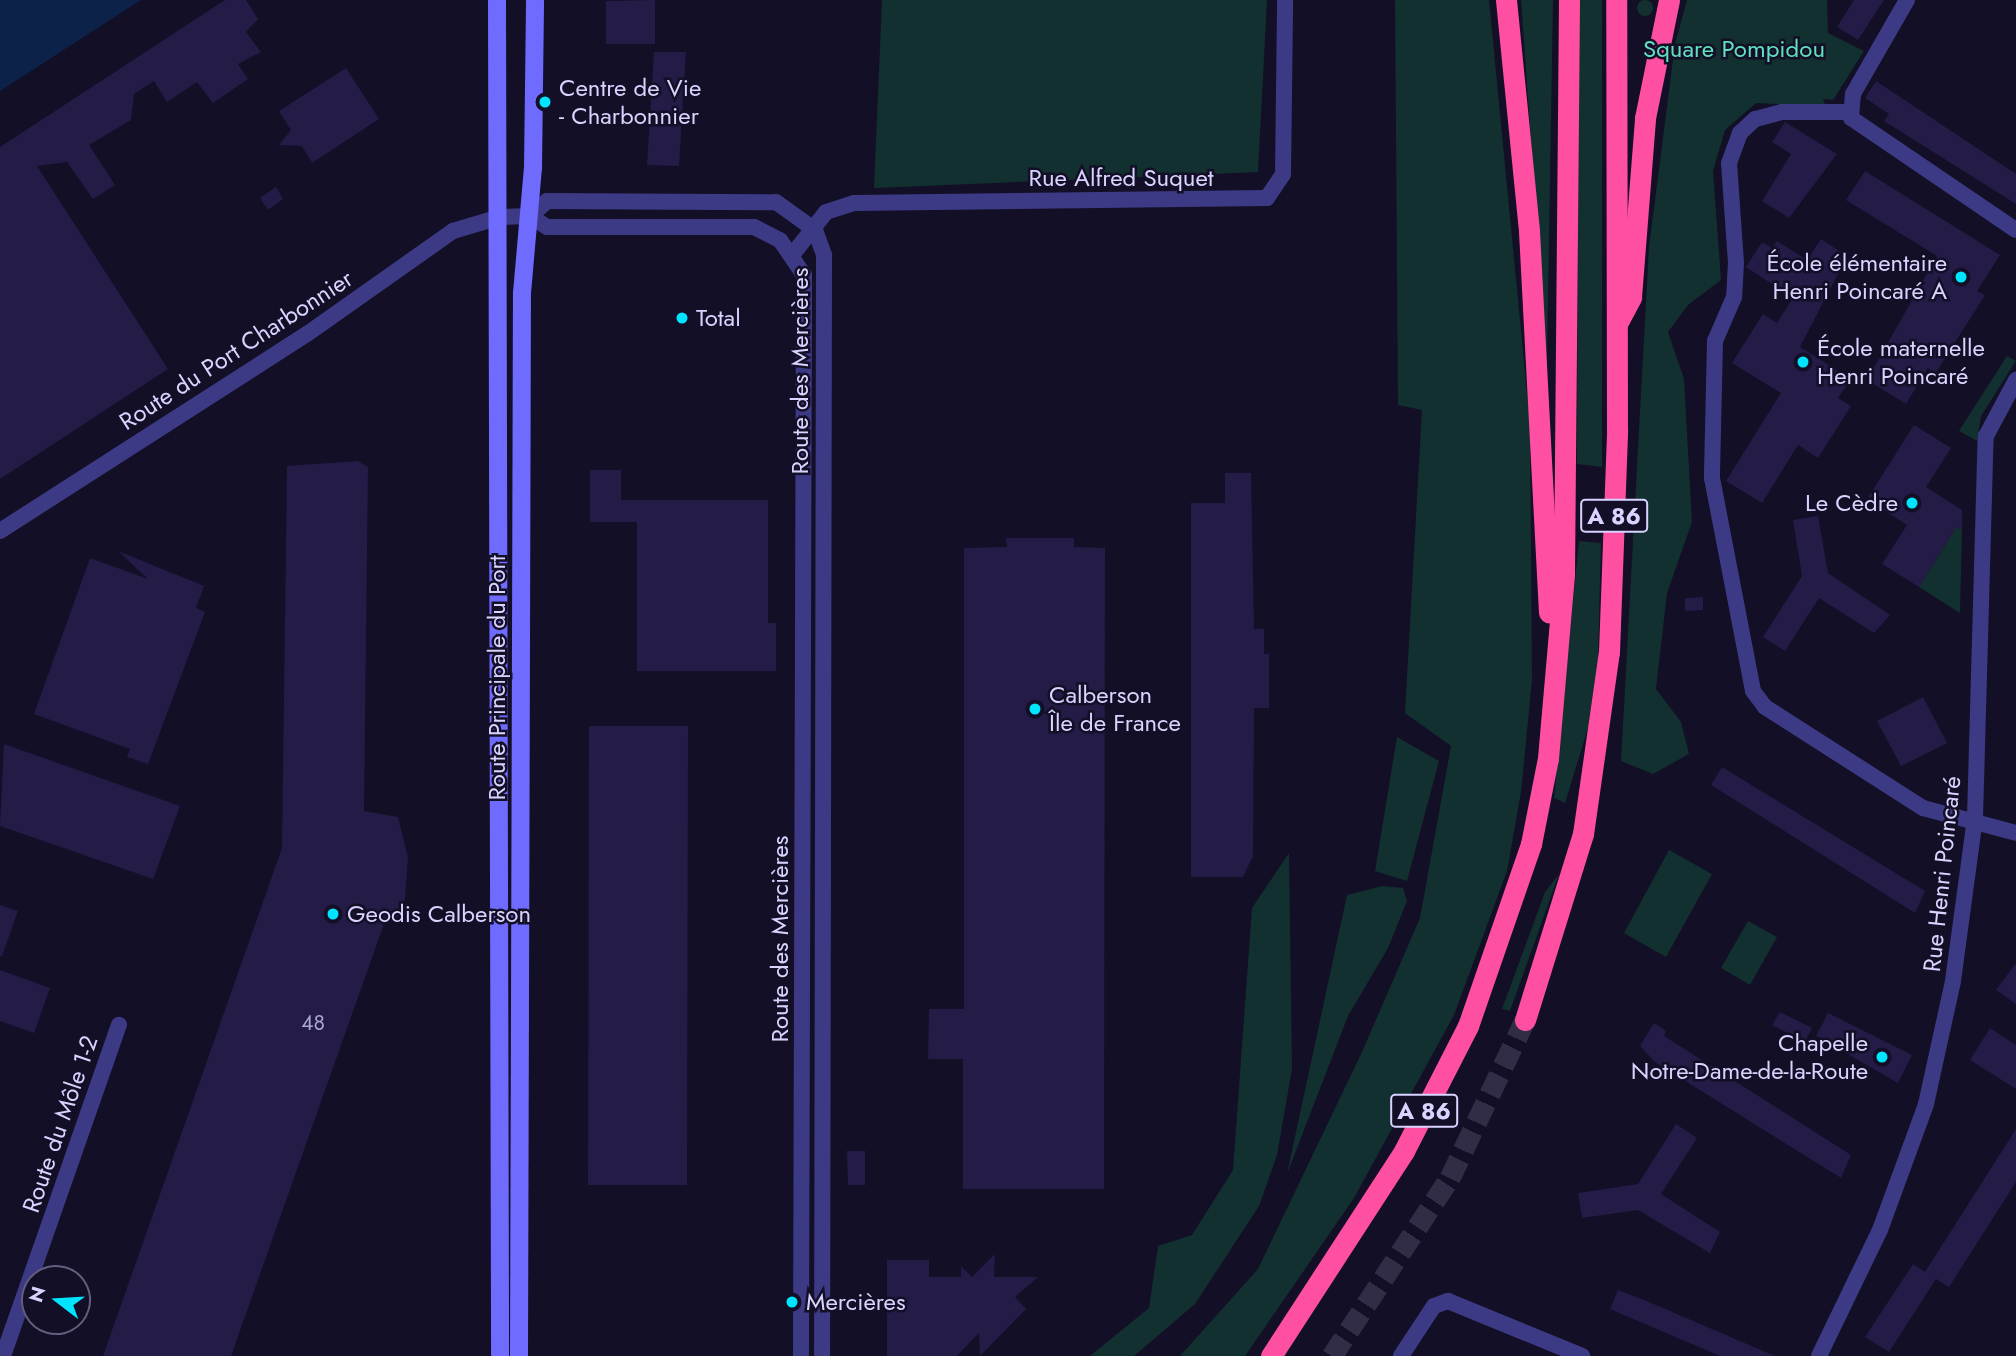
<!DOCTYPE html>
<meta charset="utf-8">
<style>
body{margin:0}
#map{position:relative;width:2016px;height:1356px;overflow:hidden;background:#130f26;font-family:Jost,sans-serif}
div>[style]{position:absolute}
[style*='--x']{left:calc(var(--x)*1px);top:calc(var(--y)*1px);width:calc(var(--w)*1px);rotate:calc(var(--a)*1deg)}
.green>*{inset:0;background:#12302f}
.round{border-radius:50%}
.water>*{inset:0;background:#0c2248}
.building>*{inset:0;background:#241b47}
.highway-tunnel>*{height:21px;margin-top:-10.5px;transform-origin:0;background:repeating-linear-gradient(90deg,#312d47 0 21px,transparent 0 31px)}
.street>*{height:16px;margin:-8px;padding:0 8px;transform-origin:8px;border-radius:8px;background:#3d3a85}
.secondary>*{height:18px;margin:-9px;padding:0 9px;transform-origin:9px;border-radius:9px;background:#6f6bff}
.highway>*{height:21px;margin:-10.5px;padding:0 10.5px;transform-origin:10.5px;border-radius:10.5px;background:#ff4fa3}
.dots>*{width:19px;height:19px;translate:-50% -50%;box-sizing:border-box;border:4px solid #130f26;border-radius:50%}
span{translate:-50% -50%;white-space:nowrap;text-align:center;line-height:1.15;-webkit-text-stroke:5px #130f26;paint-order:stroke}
.number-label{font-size:21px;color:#aca6d1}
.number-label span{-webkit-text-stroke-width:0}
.shield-label span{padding:2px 5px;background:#130f26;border:2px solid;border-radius:5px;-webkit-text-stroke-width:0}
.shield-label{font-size:23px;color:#d9d4ff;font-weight:700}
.park-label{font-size:24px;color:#5fe0c0}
.poi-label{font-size:24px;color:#d9d4ff}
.left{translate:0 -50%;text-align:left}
.right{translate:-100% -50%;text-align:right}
.street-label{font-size:24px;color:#d9d4ff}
.north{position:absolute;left:21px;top:1265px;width:70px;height:70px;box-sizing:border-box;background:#130f26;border:2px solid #625e7d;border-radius:50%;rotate:287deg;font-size:19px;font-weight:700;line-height:28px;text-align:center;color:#d9d4ff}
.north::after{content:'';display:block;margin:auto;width:24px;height:32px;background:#00e5ff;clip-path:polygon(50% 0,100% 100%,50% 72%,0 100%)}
</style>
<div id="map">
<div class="green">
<i style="clip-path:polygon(882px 0,1267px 0,1258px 172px,874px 188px)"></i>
<i style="clip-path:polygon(1395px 0,1489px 0,1530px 424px,1532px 680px,1521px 792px,1507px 871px,1454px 1015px,1354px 1198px,1245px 1356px,1180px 1356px,1258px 1269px,1362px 1052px,1420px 918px,1451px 746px,1405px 713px,1422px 410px,1398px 405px)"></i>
<i style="clip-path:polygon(1521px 0,1553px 0,1546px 418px,1540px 267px)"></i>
<i style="clip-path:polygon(1579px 0,1602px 0,1602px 467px,1577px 464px)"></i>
<i style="clip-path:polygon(1687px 0,1827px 0,1828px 33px,1864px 51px,1833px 100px,1823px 99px,1826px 107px,1756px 103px,1725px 130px,1713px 171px,1721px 280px,1688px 305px,1668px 332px,1684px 379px,1692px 522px,1667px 593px,1656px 689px,1681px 722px,1689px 754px,1653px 774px,1621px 761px,1649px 247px,1675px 44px)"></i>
<i class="round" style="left:1637px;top:0;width:16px;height:16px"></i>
<i style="clip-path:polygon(2007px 356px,2016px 361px,1981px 416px,1977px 441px,1959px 431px)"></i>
<i style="clip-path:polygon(1956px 527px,1962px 530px,1960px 613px,1919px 587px)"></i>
<i style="clip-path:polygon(1579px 541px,1601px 543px,1598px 658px,1588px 728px,1565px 803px,1554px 798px)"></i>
<i style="clip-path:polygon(1397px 737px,1439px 761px,1407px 881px,1375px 871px)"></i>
<i style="clip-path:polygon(1669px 850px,1712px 874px,1666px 957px,1624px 933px)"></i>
<i style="clip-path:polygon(1289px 853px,1292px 1069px,1277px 1155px,1259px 1206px,1195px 1304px,1134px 1356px,1090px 1356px,1149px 1308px,1158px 1246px,1192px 1235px,1233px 1170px,1252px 908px)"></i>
<i style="clip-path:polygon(1559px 874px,1510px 1011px,1502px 1009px,1545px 892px)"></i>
<i style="clip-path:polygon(1382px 886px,1403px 888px,1407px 901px,1388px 948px,1348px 1016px,1287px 1174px,1347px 895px)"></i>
<i style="clip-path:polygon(1748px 921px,1777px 937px,1750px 985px,1721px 968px)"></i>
</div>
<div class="water">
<i style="clip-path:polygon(0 0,141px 0,0 91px)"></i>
</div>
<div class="building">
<i style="clip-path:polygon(225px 0,246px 0,258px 19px,246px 32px,261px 52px,238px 64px,248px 79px,213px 103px,197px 82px,167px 102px,154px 81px,134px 94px,131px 120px,89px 145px,115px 185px,93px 199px,67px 162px,37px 166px,168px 369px,0 479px,0 147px)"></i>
<i style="clip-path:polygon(655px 0,655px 44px,606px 44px,606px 1px)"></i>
<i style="clip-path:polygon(1854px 0,1884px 0,1858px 40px,1837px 27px)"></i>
<i style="clip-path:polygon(654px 52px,686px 52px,679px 166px,647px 165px)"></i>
<i style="clip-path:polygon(346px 68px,379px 119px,312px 163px,302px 146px,279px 145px,291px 130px,279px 111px)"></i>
<i style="clip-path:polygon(1876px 81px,2016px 174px,2016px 204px,1884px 121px,1889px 114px,1865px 98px)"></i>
<i style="clip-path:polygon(1785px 122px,1837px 154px,1789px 218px,1762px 201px,1791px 154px,1772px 142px)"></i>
<i style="clip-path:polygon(1865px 171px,2000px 255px,1977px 291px,1985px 295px,1973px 314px,1935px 374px,1928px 368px,1906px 404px,1867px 380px,1937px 256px,1846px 200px)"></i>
<i style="clip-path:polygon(276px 187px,283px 199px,268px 210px,260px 198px)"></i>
<i style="clip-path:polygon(1821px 239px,1847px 256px,1800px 347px,1851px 379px,1838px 398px,1851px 406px,1818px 458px,1798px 445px,1762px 503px,1726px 481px,1781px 393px,1732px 363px,1763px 314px,1777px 323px,1793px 298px,1746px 267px,1762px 242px,1772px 248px,1777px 241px,1807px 260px)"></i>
<i style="clip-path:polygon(1914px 425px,1951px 448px,1926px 487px,1962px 510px,1962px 530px,1956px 527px,1919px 587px,1882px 564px,1907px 525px,1867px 499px)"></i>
<i style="clip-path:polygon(358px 461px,368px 467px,364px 811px,398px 817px,408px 857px,405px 900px,396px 920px,385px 921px,231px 1356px,103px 1356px,282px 848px,287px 466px)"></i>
<i style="clip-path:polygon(590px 470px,621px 470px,621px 500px,768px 500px,768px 623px,776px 623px,776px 671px,637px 671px,637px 522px,590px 522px)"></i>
<i style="clip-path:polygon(1225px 473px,1251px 473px,1254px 629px,1264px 629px,1264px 654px,1269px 654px,1269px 708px,1254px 708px,1253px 856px,1243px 877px,1191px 877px,1191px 503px,1225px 503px)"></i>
<i style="clip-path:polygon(1818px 516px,1828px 573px,1890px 615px,1874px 633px,1819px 598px,1785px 651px,1763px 637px,1802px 576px,1793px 520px)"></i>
<i style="clip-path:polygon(1006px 538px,1074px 538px,1074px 547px,1105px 548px,1104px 1189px,963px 1189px,963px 1059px,928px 1059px,929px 1009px,964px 1009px,964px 548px,1007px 547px)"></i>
<i style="clip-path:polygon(118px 551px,204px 586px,196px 608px,205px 612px,148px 764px,127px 757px,130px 749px,34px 714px,90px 558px,148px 579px)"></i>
<i style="clip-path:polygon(1703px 597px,1703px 610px,1685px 611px,1685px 598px)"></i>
<i style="clip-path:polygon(1923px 697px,1947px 743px,1901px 766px,1877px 721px)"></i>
<i style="clip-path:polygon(589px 726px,688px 726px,687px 1185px,588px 1185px)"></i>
<i style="clip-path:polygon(4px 744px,180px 806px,153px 879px,0 826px)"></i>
<i style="clip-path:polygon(1722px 767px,1925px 891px,1915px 913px,1711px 785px)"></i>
<i style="clip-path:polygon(0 905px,18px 911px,2px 956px,0 956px)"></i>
<i style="clip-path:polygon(2016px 963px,2016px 1004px,1996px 990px)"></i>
<i style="clip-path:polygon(0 970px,50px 988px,34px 1033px,0 1021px)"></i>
<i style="clip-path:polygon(1780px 1012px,1812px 1028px,1805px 1042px,1772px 1025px)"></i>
<i style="clip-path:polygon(1828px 1013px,1912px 1055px,1898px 1083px,1816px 1036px)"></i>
<i style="clip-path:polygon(1654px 1023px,1666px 1031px,1664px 1036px,1851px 1155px,1841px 1178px,1655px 1062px,1640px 1046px)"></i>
<i style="clip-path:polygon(1990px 1028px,2016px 1045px,2016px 1089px,1970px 1060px)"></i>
<i style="clip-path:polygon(1676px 1124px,1697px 1138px,1661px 1194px,1720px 1232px,1710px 1253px,1638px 1210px,1582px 1218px,1578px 1193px,1638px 1184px)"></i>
<i style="clip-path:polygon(2016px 1129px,2016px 1182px,1949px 1287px,1936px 1279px,1889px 1352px,1865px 1337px,1913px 1264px,1925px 1272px)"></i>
<i style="clip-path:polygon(847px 1151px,865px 1151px,865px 1185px,848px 1185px)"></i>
<i style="clip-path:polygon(995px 1254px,994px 1277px,1038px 1277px,1015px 1297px,1026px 1309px,980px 1356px,979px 1333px,957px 1356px,887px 1356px,887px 1260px,929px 1260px,929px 1277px,961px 1277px,961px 1266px,972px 1277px)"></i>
<i style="clip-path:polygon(1618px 1290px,1642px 1299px,1775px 1356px,1720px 1356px,1610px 1309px)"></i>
</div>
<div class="highway-tunnel">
<i style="--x:1332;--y:1356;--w:214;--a:-56.5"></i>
<i style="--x:1450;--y:1178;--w:175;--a:-64.6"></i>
</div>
<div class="street">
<i style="--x:1907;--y:0;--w:108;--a:119.9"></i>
<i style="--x:1853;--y:94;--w:24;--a:95"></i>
<i style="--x:1851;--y:118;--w:199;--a:34.2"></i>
<i style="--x:1850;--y:112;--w:68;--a:180"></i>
<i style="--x:1782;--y:112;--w:28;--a:165"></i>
<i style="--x:1755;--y:119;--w:21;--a:137"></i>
<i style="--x:1740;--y:133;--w:32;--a:110"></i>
<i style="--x:1729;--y:163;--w:99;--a:86"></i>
<i style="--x:1736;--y:262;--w:35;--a:93"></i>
<i style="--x:1734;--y:297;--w:48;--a:113.4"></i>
<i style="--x:1715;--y:341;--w:137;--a:91.3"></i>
<i style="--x:1712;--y:478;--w:217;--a:79.1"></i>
<i style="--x:1753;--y:691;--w:20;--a:53"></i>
<i style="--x:1765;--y:707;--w:188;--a:32.6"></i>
<i style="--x:1923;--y:808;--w:96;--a:15"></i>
<i style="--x:530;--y:216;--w:23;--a:-41"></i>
<i style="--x:547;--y:201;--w:229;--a:0.3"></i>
<i style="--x:776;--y:202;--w:48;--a:35.7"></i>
<i style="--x:815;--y:230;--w:27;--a:70"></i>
<i style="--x:824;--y:255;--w:1101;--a:90.1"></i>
<i style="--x:530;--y:216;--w:20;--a:33"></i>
<i style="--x:547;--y:227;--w:207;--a:0"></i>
<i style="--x:754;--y:227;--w:29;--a:27"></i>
<i style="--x:780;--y:240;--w:42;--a:55.6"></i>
<i style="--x:804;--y:275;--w:1081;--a:90.16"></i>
<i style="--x:793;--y:254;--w:53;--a:-51.8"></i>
<i style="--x:826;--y:212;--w:29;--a:-18"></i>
<i style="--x:854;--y:203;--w:413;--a:-0.7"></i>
<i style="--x:1267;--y:198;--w:29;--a:-56"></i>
<i style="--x:1283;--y:174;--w:174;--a:-89.3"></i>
<i style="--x:0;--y:531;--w:365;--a:-32.7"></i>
<i style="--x:307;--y:334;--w:179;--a:-35.2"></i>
<i style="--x:453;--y:231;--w:49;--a:-16.6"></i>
<i style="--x:500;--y:217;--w:30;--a:-2"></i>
<i style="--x:3;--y:1356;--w:351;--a:-70.7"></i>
<i style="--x:1401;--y:1356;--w:60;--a:-56.6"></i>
<i style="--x:1434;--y:1306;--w:15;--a:-20"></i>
<i style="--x:1448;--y:1301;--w:145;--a:22.3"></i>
<i style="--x:1819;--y:1356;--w:140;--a:-64.2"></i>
<i style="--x:1880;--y:1230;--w:134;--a:-69.9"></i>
<i style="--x:1926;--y:1104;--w:126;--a:-77.6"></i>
<i style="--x:1953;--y:981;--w:164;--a:-82.3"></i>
<i style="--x:1975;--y:818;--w:382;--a:-88.4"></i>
<i style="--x:1986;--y:436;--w:64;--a:-61.8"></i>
</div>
<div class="secondary">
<i style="--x:497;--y:0;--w:1356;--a:89.87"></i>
<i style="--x:519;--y:1356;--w:1063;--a:-89.84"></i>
<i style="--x:522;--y:293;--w:125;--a:-85"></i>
<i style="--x:533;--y:168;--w:168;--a:-89.3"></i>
</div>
<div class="highway">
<i style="--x:1506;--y:0;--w:232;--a:84.3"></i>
<i style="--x:1529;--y:231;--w:382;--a:87"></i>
<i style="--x:1619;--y:320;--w:26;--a:-62"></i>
<i style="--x:1631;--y:297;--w:180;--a:-85.5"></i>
<i style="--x:1645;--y:118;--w:120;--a:-78.5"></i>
<i style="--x:1525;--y:1020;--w:195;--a:-72.7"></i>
<i style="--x:1583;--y:834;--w:184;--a:-81.9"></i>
<i style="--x:1609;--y:652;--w:223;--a:-87.9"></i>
<i style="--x:1617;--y:429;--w:429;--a:-90.1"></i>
<i style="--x:1271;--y:1356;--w:244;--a:-57"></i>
<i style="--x:1404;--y:1151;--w:140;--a:-62.9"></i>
<i style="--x:1468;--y:1026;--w:193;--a:-70.9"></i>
<i style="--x:1531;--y:844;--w:88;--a:-78.8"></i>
<i style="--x:1548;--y:758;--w:185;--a:-85"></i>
<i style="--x:1564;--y:574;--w:574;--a:-89.5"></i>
</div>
<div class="dots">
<i style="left:545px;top:102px;background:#00e5ff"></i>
<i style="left:1961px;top:277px;background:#00e5ff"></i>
<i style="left:682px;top:318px;background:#00e5ff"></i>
<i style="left:1803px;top:362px;background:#00e5ff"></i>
<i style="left:1912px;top:503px;background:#00e5ff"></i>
<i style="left:1035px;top:709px;background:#00e5ff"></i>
<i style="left:333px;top:914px;background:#00e5ff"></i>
<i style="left:1882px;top:1057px;background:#00e5ff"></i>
<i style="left:792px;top:1302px;background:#00e5ff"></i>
</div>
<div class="number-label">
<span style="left:313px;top:1023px">48</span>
</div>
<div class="shield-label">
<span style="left:1614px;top:516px">A 86</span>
<span style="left:1424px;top:1111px">A 86</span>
</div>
<div class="park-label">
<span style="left:1734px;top:49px">Square Pompidou</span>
</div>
<div class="poi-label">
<span class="left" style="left:559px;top:102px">Centre de Vie<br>- Charbonnier</span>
<span class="right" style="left:1947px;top:277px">École élémentaire<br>Henri Poincaré A</span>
<span class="left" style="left:696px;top:318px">Total</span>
<span class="left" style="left:1817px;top:362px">École maternelle<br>Henri Poincaré</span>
<span class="right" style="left:1898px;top:503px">Le Cèdre</span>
<span class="left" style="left:1049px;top:709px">Calberson<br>Île de France</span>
<span class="left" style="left:347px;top:914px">Geodis Calberson</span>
<span class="right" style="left:1868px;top:1057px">Chapelle<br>Notre-Dame-de-la-Route</span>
<span class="left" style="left:806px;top:1302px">Mercières</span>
</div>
<div class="street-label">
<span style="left:1121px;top:178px">Rue Alfred Suquet</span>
<span style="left:236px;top:350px;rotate:-33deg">Route du Port Charbonnier</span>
<span style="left:800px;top:371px;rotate:-90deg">Route des Mercières</span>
<span style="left:497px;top:678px;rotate:-90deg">Route Principale du Port</span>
<span style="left:1942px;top:874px;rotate:-84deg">Rue Henri Poincaré</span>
<span style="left:780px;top:939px;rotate:-90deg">Route des Mercières</span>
<span style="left:60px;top:1124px;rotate:-71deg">Route du Môle 1-2</span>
</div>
<div class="north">N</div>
</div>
